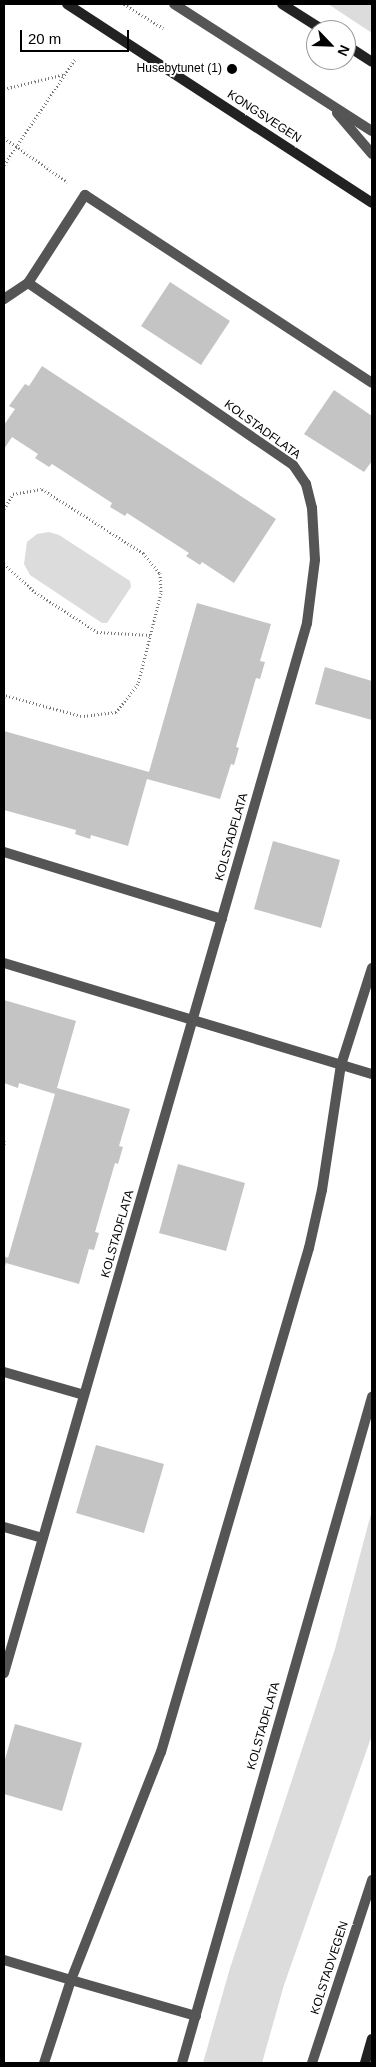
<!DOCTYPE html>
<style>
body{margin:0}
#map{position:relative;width:376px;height:2067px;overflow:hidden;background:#fff;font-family:Helvetica,sans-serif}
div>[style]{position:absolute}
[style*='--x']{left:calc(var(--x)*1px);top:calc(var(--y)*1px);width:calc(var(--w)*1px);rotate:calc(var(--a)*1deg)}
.green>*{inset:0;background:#dcdcdc}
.building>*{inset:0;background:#c4c4c4}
.path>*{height:3px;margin-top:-1.5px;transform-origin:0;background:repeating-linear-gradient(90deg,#777 0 1px,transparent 0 3.5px)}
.lane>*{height:10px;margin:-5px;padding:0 5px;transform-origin:5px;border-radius:5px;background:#555}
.street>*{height:10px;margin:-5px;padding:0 5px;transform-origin:5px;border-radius:5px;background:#555}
.secondary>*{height:10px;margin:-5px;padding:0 5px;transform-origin:5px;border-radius:5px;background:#222}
.dots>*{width:14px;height:14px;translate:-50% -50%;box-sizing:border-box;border:2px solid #fff;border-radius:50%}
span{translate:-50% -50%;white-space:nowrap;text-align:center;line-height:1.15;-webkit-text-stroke:4px #fff;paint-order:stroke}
.poi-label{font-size:12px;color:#000}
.right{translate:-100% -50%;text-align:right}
.street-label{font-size:12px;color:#000}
.frame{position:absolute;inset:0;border:5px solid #000;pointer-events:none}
.north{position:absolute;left:306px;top:20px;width:50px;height:50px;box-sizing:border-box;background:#fff;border:1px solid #999;border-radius:50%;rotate:114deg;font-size:14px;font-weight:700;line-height:20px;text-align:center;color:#000}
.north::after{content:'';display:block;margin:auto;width:18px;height:22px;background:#000;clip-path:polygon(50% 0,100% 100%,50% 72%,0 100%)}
.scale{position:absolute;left:20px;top:30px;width:109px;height:22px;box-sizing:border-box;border:2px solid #000;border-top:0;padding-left:6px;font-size:15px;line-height:18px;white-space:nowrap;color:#000;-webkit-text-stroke:4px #fff;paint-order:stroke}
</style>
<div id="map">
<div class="green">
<i style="clip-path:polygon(328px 4px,372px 4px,372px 33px)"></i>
<i style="clip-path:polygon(49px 532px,59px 535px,130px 581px,131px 587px,107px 623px,102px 623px,30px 575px,24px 564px,27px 542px,37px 534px)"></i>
<i style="clip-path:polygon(372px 1510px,372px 1735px,284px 1985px,262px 2063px,203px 2063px,230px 1968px,335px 1649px)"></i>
</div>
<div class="building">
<i style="clip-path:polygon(170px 282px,230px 321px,201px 365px,141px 326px)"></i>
<i style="clip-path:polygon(42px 366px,276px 519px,234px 583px,202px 562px,200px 565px,186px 556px,189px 553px,127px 513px,125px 516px,110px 507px,112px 503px,52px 464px,49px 467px,35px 458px,38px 454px,12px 437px,4px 449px,4px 425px,15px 409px,9px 406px,25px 384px,29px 386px)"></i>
<i style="clip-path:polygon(334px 390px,372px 416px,372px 461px,364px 472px,304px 434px)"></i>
<i style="clip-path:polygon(197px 603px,271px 624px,260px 661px,265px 662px,260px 679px,256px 678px,236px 747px,239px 748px,234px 765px,231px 764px,220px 799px,147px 779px,128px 846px,91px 835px,90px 839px,75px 834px,76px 830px,4px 810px,4px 731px,149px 772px)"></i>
<i style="clip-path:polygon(325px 667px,372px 681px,372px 720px,315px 704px)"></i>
<i style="clip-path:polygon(273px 841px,340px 860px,321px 928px,254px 909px)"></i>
<i style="clip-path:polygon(4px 1000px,76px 1021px,57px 1088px,130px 1109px,119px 1146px,123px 1147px,118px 1164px,115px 1163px,95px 1232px,99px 1233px,94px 1250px,89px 1249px,79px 1284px,6px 1263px,4px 1270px,4px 1256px,8px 1258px,55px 1094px,19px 1083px,18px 1088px,4px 1083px)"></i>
<i style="clip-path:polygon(178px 1164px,245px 1183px,226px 1251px,159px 1233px)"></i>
<i style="clip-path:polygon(96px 1445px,164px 1464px,144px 1533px,76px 1513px)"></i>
<i style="clip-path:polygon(15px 1724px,82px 1743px,62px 1811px,4px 1794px,4px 1763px)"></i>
</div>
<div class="path">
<i style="--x:124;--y:4;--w:46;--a:31.6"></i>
<i style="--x:4;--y:89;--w:63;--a:-13.8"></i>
<i style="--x:4;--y:138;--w:77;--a:34.9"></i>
<i style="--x:4;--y:165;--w:129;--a:-56.1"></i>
<i style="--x:4;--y:509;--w:17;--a:-59"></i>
<i style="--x:13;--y:494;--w:29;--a:-10"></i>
<i style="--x:42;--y:489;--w:120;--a:32.4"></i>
<i style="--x:143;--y:553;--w:26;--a:50"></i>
<i style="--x:160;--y:573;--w:20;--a:87"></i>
<i style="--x:161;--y:593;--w:94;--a:104.2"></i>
<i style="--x:138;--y:684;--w:36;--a:128"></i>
<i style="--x:116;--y:712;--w:35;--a:173"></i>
<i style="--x:81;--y:716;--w:80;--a:-164.7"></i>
<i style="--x:4;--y:564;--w:42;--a:42.1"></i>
<i style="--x:35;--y:592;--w:74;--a:32.8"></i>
<i style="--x:97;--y:632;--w:54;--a:3.2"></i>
<i style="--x:4;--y:1140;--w:5;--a:90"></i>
</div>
<div class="lane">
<i style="--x:174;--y:4;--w:235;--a:32.7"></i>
<i style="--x:337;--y:113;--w:54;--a:49.5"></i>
<i style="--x:4;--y:299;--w:29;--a:-34"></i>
<i style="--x:28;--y:283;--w:105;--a:-57.1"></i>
<i style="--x:4;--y:852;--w:228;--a:17.1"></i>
<i style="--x:4;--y:963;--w:384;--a:16.8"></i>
<i style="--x:4;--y:1372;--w:83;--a:16"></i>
<i style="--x:4;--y:1527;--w:40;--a:16"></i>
<i style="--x:4;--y:1673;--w:1093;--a:-73.9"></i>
<i style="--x:307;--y:623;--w:64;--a:-82.8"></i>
<i style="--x:315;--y:560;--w:52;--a:-93.3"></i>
<i style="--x:312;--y:508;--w:25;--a:-104"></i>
<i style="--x:306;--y:484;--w:23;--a:-124"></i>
<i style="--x:293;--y:465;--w:321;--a:-145.5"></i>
<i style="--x:4;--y:1960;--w:70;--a:16.6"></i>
<i style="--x:71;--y:1980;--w:87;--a:108"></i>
<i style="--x:196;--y:2016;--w:130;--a:-163.9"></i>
<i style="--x:71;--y:1980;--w:245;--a:-68.5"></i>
<i style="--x:161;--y:1752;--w:525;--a:-73.64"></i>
<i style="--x:309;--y:1248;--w:59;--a:-77.4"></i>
<i style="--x:322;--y:1190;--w:126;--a:-81.4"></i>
<i style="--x:341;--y:1065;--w:102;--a:-72.3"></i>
</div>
<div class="street">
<i style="--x:85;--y:195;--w:343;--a:33.2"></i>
<i style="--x:182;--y:2063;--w:693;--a:-74.08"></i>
<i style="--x:312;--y:2063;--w:193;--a:-71.8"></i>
</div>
<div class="secondary">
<i style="--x:67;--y:4;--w:364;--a:33.1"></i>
<i style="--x:282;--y:4;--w:49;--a:32.4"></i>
<i style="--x:346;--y:45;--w:31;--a:33"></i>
<i style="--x:365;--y:2063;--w:25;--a:-74"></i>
</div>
<div class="dots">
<i style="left:232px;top:69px;background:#000"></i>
</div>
<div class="poi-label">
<span class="right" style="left:222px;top:69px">Husebytunet (1)</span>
</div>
<div class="street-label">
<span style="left:264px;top:117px;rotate:33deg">KONGSVEGEN</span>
<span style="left:262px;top:430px;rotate:36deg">KOLSTADFLATA</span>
<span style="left:232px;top:837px;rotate:-74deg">KOLSTADFLATA</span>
<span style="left:118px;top:1234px;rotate:-74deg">KOLSTADFLATA</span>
<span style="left:264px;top:1726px;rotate:-74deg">KOLSTADFLATA</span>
<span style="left:330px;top:1968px;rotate:-72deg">KOLSTADVEGEN</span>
</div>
<div class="frame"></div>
<div class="north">N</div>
<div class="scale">20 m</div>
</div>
